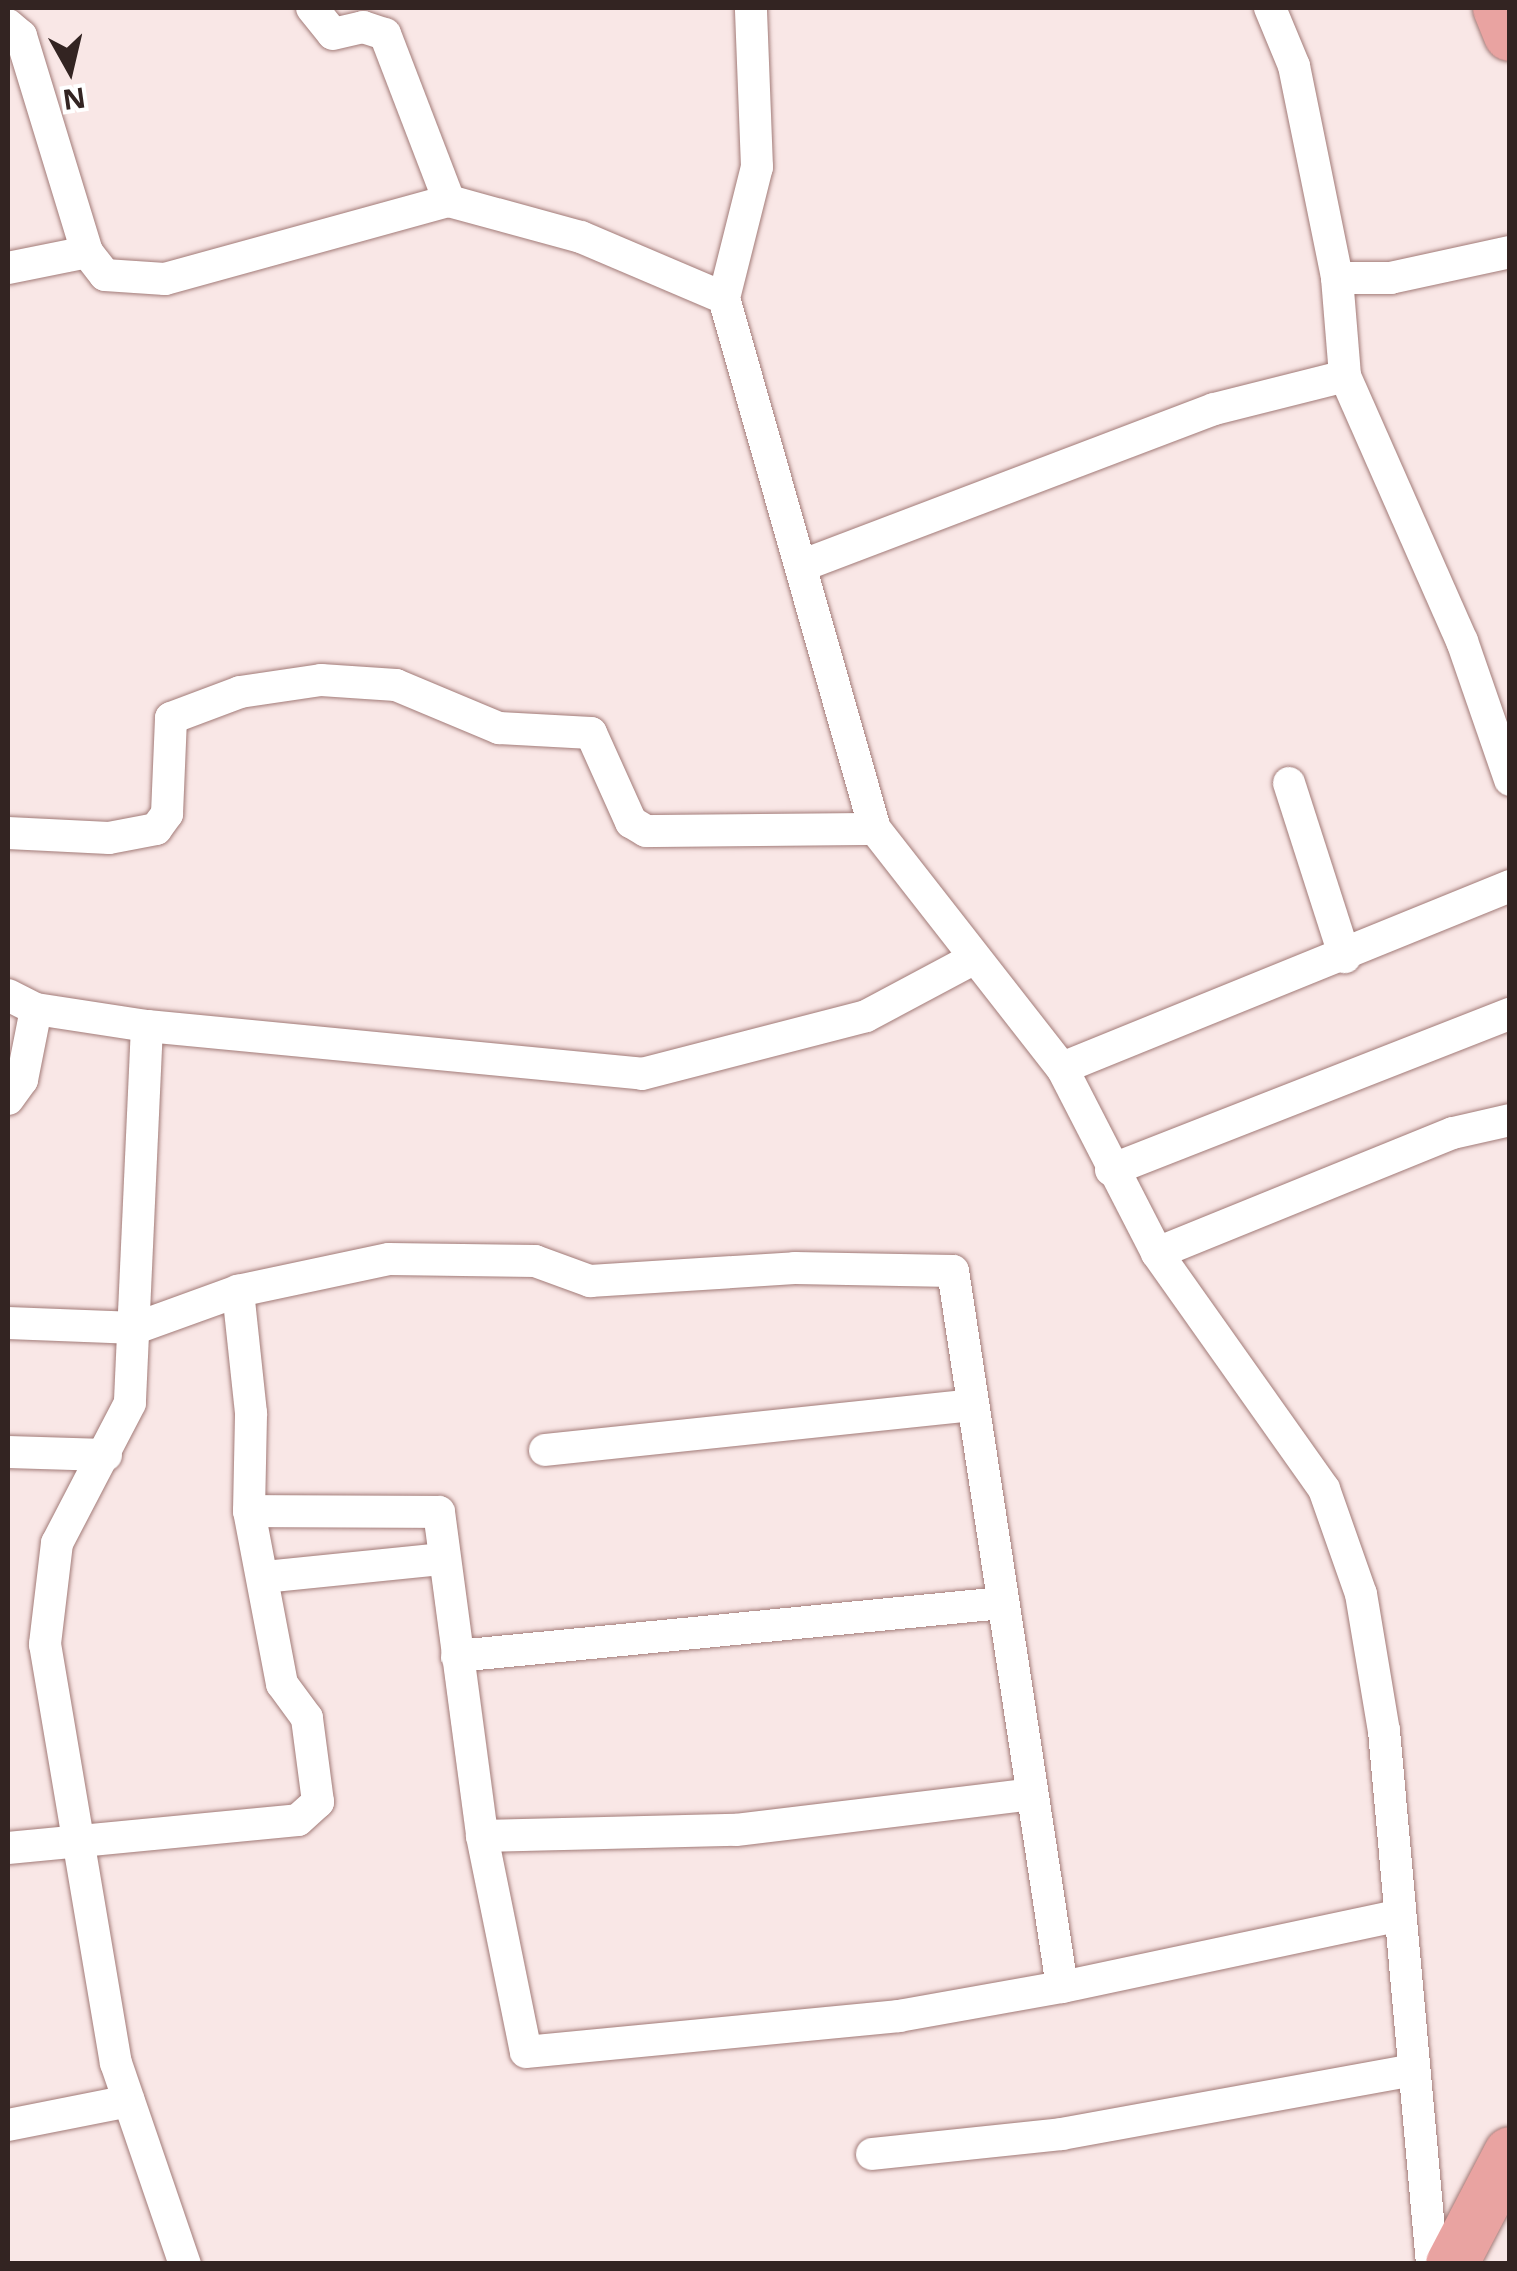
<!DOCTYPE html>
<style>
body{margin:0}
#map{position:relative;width:1517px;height:2271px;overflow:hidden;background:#f9e7e6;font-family:"Open Sans",sans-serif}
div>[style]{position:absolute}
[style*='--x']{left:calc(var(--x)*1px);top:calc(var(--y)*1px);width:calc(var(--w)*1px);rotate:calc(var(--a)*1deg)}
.roads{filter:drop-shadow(0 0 2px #a27b78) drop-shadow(0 0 2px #a27b78)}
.minor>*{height:32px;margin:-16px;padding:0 16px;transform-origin:16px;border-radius:16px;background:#fff}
.primary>*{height:52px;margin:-26px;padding:0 26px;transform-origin:26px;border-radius:26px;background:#e9a3a1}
span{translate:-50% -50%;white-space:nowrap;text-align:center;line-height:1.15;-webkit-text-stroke:8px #fff;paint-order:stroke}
.frame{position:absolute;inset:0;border:10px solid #332422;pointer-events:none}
.north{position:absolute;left:20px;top:20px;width:100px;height:100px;-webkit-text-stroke:8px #fff;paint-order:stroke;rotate:172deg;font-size:28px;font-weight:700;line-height:40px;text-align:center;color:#332422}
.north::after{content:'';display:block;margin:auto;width:35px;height:45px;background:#332422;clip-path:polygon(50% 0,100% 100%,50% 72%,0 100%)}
</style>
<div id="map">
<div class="roads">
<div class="minor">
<i style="--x:312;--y:8;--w:33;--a:51"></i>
<i style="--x:333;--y:34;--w:31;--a:-13"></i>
<i style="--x:363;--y:27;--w:23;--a:18"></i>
<i style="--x:385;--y:34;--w:179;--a:69"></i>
<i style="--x:1270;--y:8;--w:63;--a:67.5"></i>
<i style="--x:1294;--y:66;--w:216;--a:78.5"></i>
<i style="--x:8;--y:25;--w:17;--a:40"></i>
<i style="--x:21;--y:36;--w:226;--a:73"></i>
<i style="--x:87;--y:252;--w:29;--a:52"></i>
<i style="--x:105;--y:275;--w:60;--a:3.8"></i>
<i style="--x:165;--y:279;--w:295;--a:-15.4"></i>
<i style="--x:449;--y:201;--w:137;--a:15.3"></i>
<i style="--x:581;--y:237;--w:155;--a:23.1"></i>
<i style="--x:724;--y:298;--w:552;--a:74.13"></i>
<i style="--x:875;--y:829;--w:303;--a:52"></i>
<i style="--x:1062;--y:1068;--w:208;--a:62.8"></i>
<i style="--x:1157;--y:1253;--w:289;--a:54.7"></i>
<i style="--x:1324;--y:1489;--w:111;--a:70.6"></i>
<i style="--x:1361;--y:1594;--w:139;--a:80.5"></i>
<i style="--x:1384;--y:1731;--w:535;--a:84.85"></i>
<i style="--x:1510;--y:252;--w:122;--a:167.7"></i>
<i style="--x:1391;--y:278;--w:54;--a:180"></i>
<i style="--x:1337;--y:278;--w:98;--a:85.3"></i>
<i style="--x:1345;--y:376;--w:290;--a:66.2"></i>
<i style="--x:1462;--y:641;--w:147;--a:70.9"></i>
<i style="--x:8;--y:268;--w:81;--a:-11.4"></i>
<i style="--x:724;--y:298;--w:135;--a:-75.9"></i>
<i style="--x:757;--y:167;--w:159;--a:-92.2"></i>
<i style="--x:806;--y:564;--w:436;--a:-20.8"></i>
<i style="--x:1214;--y:409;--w:135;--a:-14.1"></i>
<i style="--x:1289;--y:783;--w:183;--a:72.2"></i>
<i style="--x:8;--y:833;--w:101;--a:2.8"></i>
<i style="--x:109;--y:838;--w:48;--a:-10.8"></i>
<i style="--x:156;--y:829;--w:19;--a:-54"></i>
<i style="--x:167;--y:814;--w:96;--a:-87.6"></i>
<i style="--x:171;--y:718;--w:74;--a:-20.6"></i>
<i style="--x:240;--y:692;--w:82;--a:-8.4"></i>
<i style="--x:321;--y:680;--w:75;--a:3.8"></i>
<i style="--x:396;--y:685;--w:112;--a:22.7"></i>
<i style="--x:499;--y:728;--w:92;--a:3.1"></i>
<i style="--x:591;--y:733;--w:98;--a:65.8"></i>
<i style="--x:631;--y:822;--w:17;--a:31"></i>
<i style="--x:646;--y:831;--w:229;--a:-0.5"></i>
<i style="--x:8;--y:995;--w:31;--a:27"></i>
<i style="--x:36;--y:1009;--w:112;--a:8.7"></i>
<i style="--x:147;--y:1026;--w:497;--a:5.5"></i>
<i style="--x:642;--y:1074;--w:231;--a:-14.5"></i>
<i style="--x:866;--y:1016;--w:123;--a:-28"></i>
<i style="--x:147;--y:1026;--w:377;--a:92.6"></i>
<i style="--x:130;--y:1403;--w:158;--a:117.5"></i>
<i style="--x:57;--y:1543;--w:102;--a:96.8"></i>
<i style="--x:45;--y:1644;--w:425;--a:80.4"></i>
<i style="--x:116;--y:2063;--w:213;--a:71.1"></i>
<i style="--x:1062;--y:1068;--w:484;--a:-22.1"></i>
<i style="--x:8;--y:1099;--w:24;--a:-54"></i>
<i style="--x:22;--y:1080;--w:72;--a:-78.8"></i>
<i style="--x:1111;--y:1170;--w:428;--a:-21.4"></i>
<i style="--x:1157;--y:1253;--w:319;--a:-22.1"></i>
<i style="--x:1453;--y:1133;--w:58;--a:-12.8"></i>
<i style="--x:8;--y:1323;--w:128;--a:2.2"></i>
<i style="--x:136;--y:1328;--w:109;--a:-19.9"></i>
<i style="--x:238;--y:1291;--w:154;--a:-12"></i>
<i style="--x:389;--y:1259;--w:146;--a:0.8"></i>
<i style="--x:535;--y:1261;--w:59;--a:20"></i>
<i style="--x:590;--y:1281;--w:205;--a:-3.6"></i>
<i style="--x:795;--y:1268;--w:158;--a:1.1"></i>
<i style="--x:953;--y:1271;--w:724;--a:81.34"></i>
<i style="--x:1062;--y:1987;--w:341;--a:-12"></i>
<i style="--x:545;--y:1450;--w:428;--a:-6"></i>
<i style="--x:8;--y:1452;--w:98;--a:1.8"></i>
<i style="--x:249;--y:1511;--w:190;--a:0.3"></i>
<i style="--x:439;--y:1512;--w:327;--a:82.4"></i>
<i style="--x:482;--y:1836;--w:220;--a:78.5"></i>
<i style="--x:526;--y:2052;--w:375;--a:-5.5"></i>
<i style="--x:899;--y:2016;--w:166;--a:-10.1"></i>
<i style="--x:264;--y:1577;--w:179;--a:-5.8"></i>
<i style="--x:457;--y:1656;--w:548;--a:-5.55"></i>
<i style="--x:482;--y:1836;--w:254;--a:-1.4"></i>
<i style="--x:736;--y:1830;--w:298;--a:-6.9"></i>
<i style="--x:8;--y:1848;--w:291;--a:-5.5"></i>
<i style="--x:298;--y:1820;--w:27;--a:-42"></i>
<i style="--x:318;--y:1802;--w:85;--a:-97.5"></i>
<i style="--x:307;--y:1718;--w:42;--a:-126.3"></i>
<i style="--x:282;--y:1684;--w:176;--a:-100.8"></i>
<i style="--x:249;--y:1511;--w:98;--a:-88.8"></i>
<i style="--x:251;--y:1413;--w:123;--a:-96.1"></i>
<i style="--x:8;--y:2125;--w:123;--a:-11.2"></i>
<i style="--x:872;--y:2154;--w:191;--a:-6"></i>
<i style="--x:1062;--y:2134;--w:354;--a:-10.3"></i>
</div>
<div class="primary">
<i style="--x:1499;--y:8;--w:29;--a:68"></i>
<i style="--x:1452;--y:2264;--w:125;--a:-62.4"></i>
</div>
</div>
<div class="frame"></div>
<div class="north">N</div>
</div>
